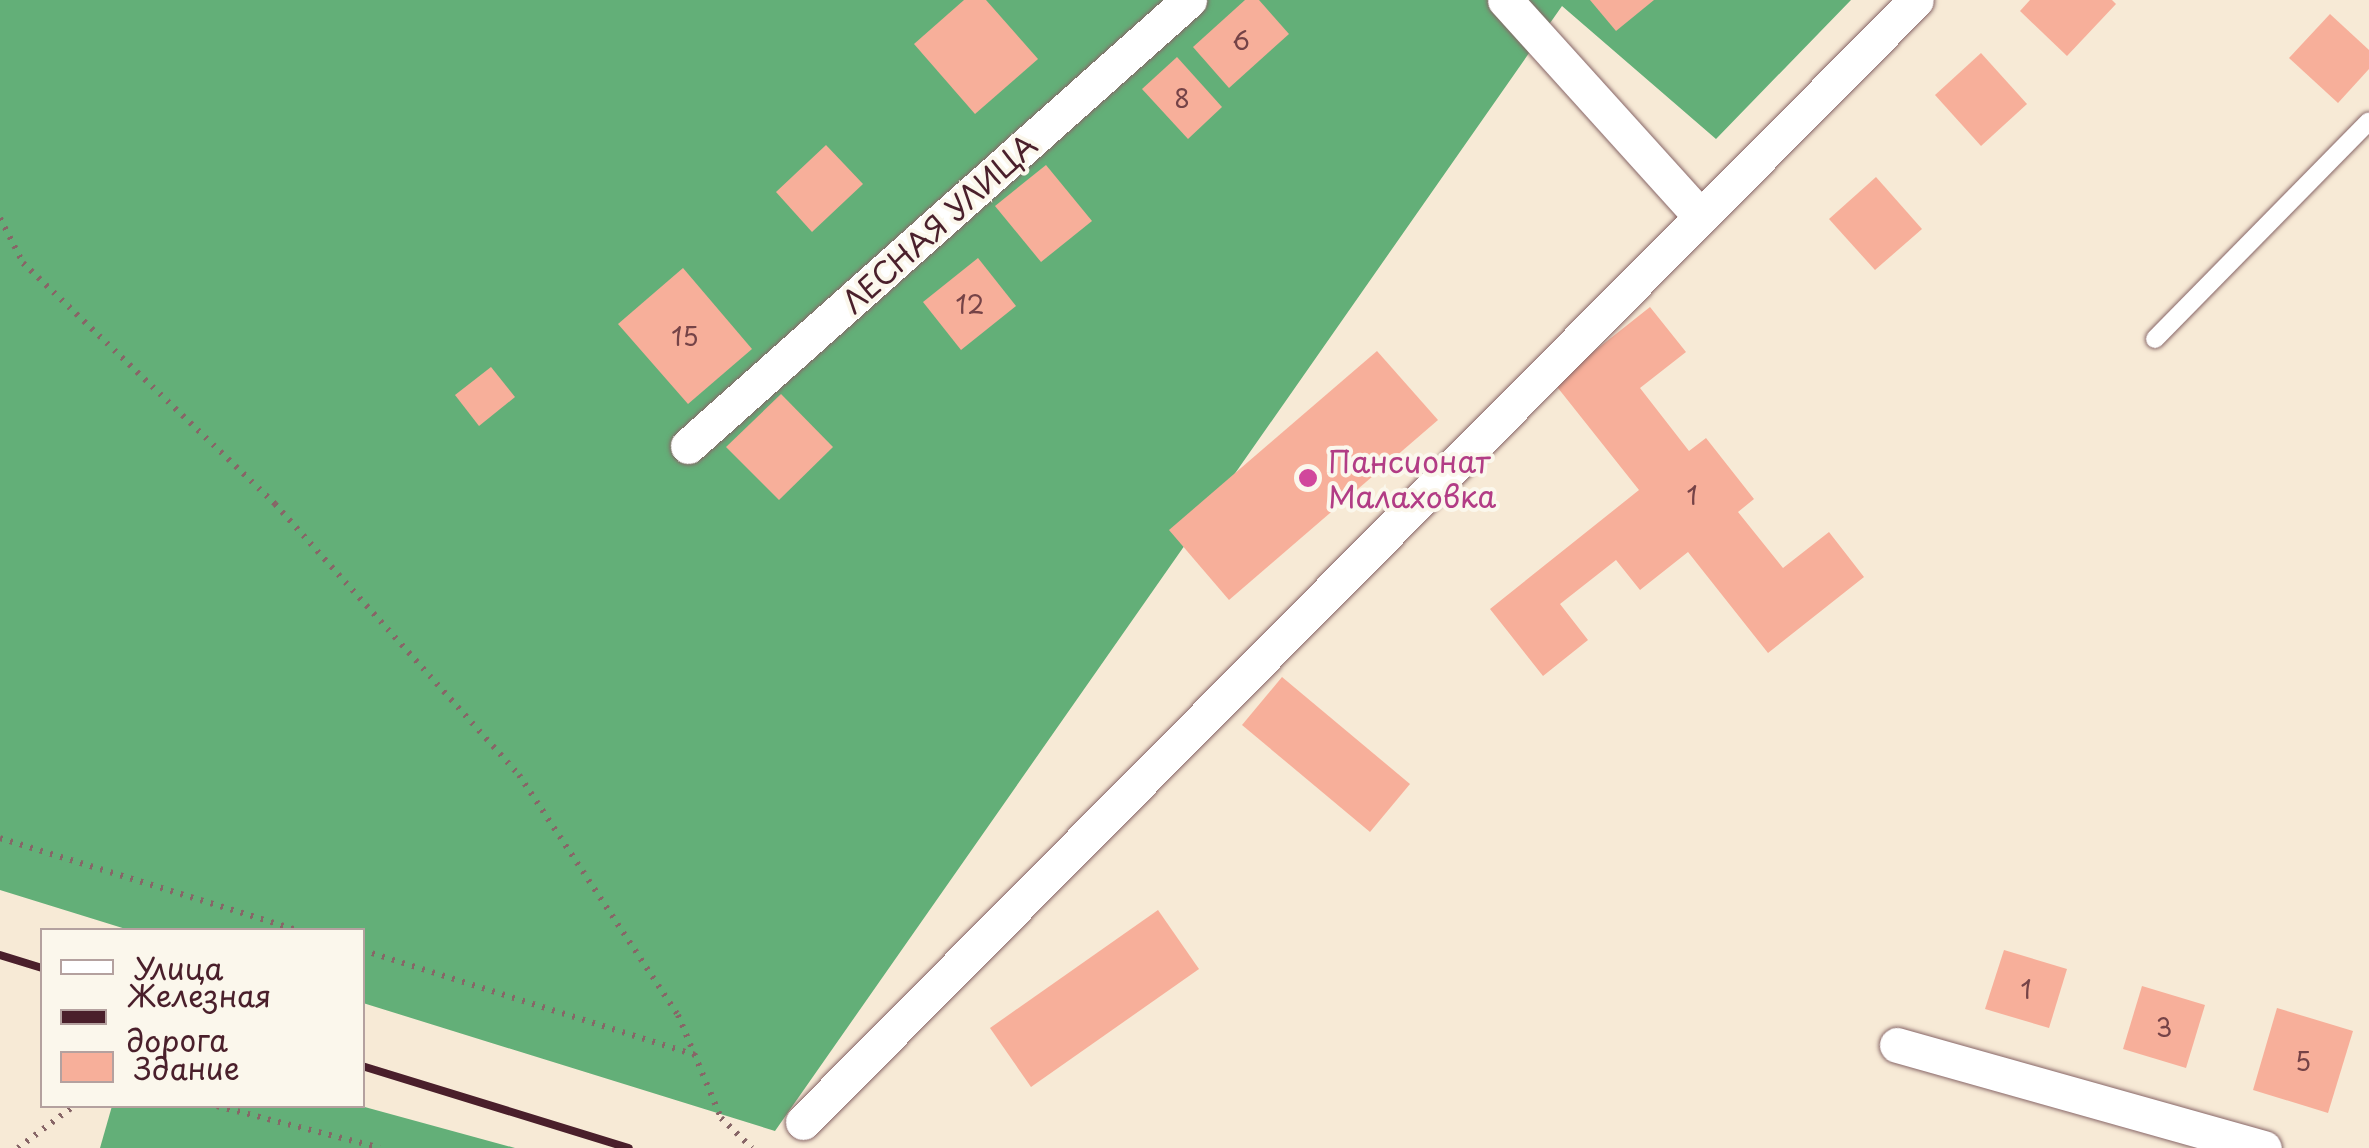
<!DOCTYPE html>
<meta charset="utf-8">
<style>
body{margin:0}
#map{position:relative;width:2369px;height:1148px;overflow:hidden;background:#f7ead6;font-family:"Playpen Sans",sans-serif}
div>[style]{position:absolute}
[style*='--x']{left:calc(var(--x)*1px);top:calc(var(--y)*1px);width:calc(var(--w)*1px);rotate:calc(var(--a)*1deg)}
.forest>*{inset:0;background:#63af78}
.building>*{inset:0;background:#f7af9a}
.path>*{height:6px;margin-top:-3px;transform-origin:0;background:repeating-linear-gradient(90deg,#876667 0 2.5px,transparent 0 10.5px)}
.roads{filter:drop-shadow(0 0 2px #876667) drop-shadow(0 0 2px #876667)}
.lane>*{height:18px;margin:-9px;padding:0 9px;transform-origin:9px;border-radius:9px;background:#fff}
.street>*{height:35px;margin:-17.5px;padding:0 17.5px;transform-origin:17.5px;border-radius:17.5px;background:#fff}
.rail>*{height:8px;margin:-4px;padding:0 4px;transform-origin:4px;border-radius:4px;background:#4a1f2b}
.dots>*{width:28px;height:28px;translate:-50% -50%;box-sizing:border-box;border:5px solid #fbf7ec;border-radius:50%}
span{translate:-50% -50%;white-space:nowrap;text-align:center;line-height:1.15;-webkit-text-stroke:8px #fbf7ec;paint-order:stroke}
.number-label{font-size:25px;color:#754347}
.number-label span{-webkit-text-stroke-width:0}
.street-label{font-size:30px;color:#4a1f2b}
.hotel-label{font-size:30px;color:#b23c85}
.left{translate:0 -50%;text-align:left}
.legend{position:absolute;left:40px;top:928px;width:325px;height:180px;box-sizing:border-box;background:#fbf7ec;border:2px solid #b4a19f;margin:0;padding:12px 18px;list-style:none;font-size:30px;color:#4a1f2b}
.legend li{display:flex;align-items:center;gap:20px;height:50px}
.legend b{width:50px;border:2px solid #b4a19f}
</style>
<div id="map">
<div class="forest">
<i style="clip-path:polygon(0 0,1851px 0,1716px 139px,1562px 6px,775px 1131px,363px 1003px,362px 930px,129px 930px,0 890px)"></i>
<i style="clip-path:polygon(112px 1106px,361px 1106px,515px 1148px,100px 1148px)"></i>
</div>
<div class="building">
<i style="clip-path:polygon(964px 0,986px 0,1038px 59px,975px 114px,914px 44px)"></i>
<i style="clip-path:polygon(1245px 0,1259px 0,1289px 34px,1229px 88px,1193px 47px)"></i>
<i style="clip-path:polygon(1590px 0,1654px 0,1616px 31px)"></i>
<i style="clip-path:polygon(2030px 0,2112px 0,2116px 4px,2067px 56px,2020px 11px)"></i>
<i style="clip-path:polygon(2330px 14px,2369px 50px,2369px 69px,2338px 103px,2289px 58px)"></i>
<i style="clip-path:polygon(1981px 53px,2027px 104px,1981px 146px,1935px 95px)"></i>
<i style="clip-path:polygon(1177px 57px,1222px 107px,1188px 139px,1142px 89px)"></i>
<i style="clip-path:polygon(826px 145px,863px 184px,812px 232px,776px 192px)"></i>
<i style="clip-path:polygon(1046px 165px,1092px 221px,1041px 262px,995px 206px)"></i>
<i style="clip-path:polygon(1876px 177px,1922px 229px,1875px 270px,1829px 219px)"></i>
<i style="clip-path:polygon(978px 258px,1016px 306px,961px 350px,923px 302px)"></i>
<i style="clip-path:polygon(683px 268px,752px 349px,688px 404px,618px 324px)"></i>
<i style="clip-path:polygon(1650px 307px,1686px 352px,1640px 388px,1689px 451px,1706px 438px,1754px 499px,1738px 512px,1783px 568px,1829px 532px,1864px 577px,1768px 653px,1688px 552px,1640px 590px,1616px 560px,1560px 604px,1588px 640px,1543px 676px,1490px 609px,1639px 490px,1554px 383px)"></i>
<i style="clip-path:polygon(1377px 351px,1438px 420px,1229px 600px,1169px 530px)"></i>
<i style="clip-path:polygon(491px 367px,515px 397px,479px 426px,455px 395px)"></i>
<i style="clip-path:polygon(781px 394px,833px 447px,779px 500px,726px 447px)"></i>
<i style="clip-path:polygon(1282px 677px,1410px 784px,1370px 832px,1242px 725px)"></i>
<i style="clip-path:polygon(1158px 910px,1199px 969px,1031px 1087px,990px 1028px)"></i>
<i style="clip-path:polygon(2004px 950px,2067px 969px,2049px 1028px,1985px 1009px)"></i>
<i style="clip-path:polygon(2142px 986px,2205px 1005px,2186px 1068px,2123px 1049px)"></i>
<i style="clip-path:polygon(2277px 1008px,2353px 1031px,2328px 1113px,2253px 1090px)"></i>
</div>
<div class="path">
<i style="--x:0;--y:218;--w:51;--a:62.9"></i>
<i style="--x:23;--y:263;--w:349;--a:43.7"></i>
<i style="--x:275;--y:504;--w:365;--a:48"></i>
<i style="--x:519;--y:775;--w:288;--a:56.5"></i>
<i style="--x:678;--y:1015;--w:112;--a:67.3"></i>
<i style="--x:721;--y:1118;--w:43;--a:44.1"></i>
<i style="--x:0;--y:838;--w:312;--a:17.2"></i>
<i style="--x:362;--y:950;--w:349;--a:17.5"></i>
<i style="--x:217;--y:1106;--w:168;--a:14.4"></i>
<i style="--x:18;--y:1148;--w:70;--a:-36.9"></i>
</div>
<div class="roads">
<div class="lane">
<i style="--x:2155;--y:339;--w:305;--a:-45.5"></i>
</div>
<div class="street">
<i style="--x:1505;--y:0;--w:292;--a:47.9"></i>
<i style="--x:688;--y:446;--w:671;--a:-41.68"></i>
<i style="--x:1897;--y:1045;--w:381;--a:15.7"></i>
<i style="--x:803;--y:1122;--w:1580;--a:-45.23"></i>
</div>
</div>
<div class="rail">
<i style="--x:0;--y:955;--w:44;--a:17.2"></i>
<i style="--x:362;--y:1066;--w:279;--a:17.1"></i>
</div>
<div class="dots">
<i style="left:1308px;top:478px;background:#d1479c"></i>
</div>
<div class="number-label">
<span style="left:1241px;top:40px">6</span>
<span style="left:1182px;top:98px">8</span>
<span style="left:970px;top:304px">12</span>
<span style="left:685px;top:336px">15</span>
<span style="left:1692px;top:495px">1</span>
<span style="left:2026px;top:989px">1</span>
<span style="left:2164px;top:1027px">3</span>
<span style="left:2303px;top:1061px">5</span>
</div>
<div class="street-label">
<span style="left:939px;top:223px;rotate:-42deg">ЛЕСНАЯ УЛИЦА</span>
</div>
<div class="hotel-label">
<span class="left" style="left:1328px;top:478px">Пансионат<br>Малаховка</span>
</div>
<ul class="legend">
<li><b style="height:12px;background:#fff"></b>Улица</li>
<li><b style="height:12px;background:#4a1f2b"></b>Железная дорога</li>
<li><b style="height:28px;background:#f7af9a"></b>Здание</li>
</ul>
</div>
